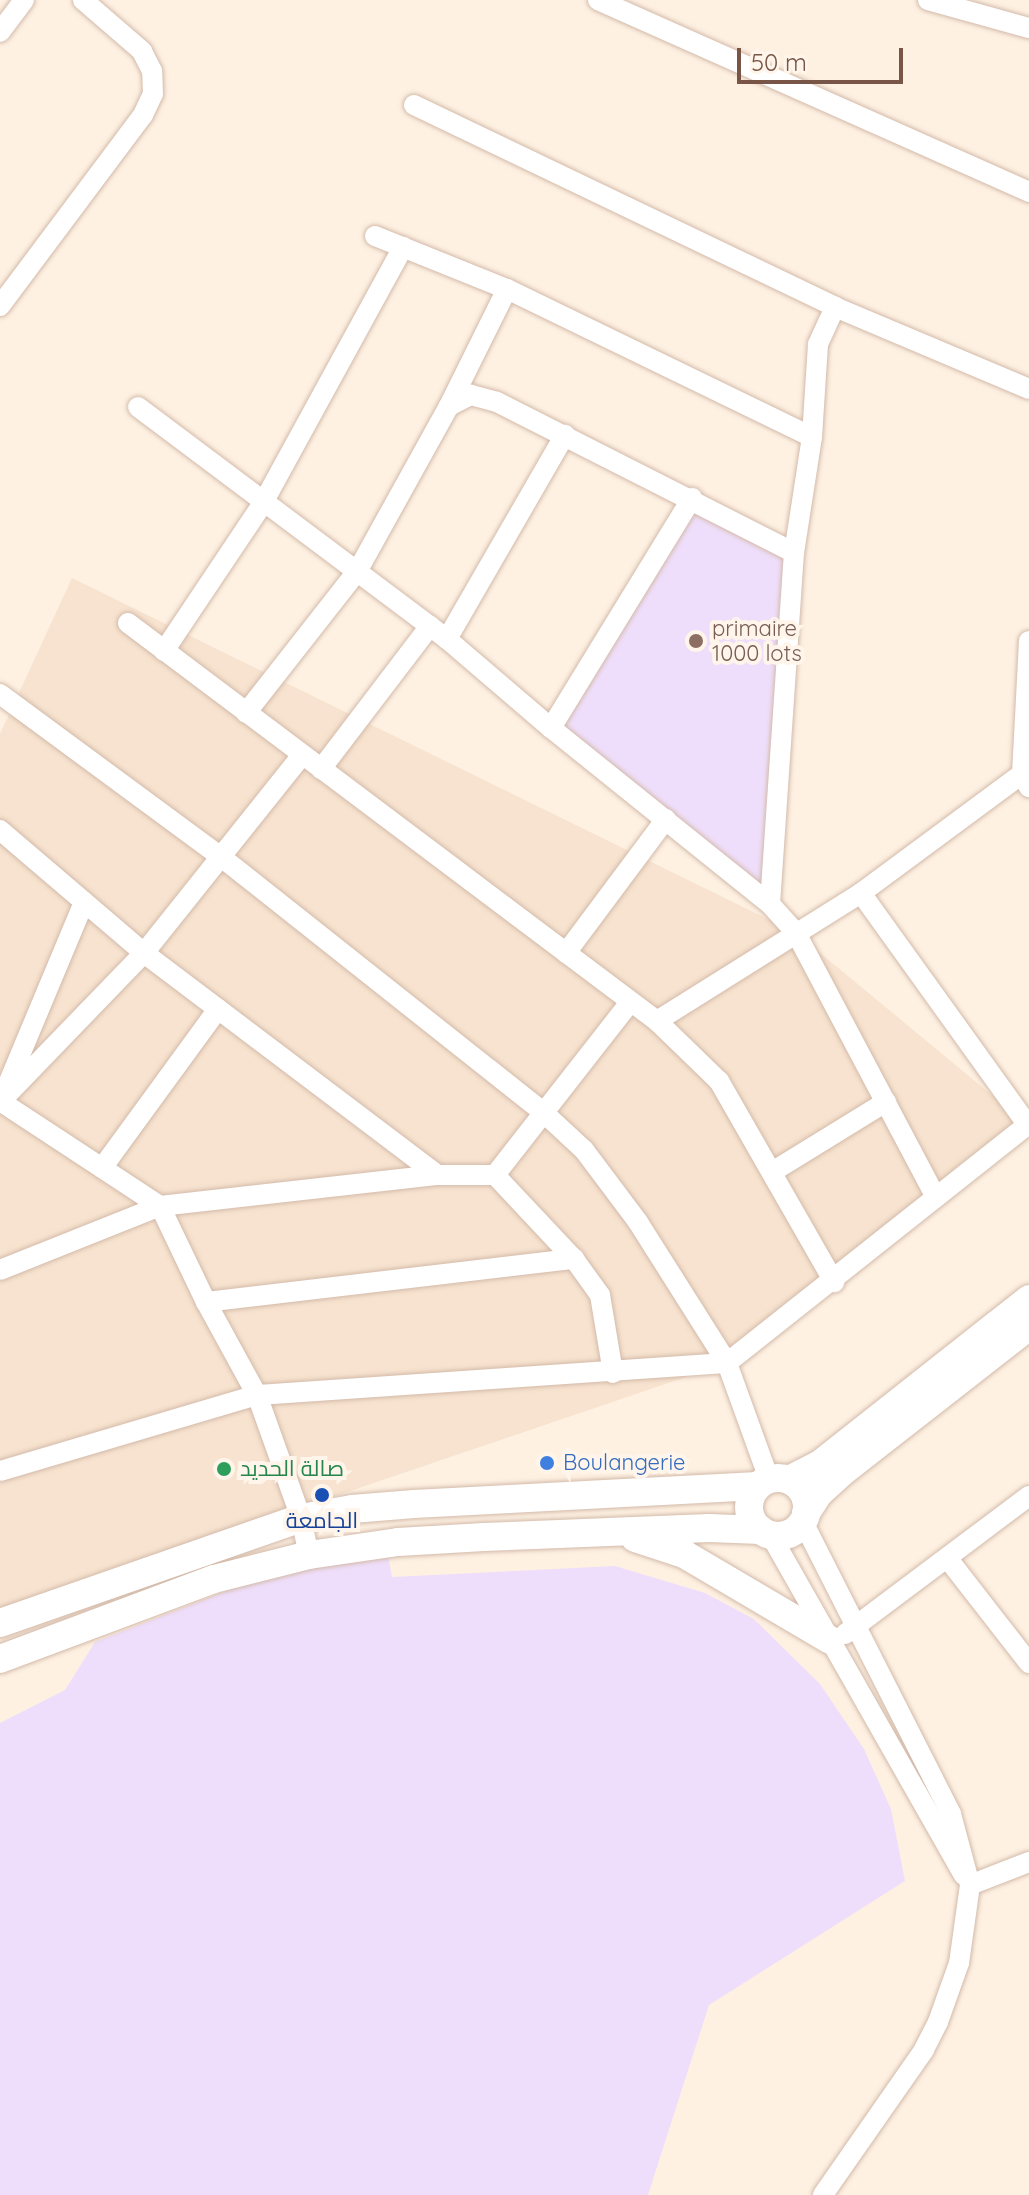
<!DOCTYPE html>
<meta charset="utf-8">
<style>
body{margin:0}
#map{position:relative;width:1029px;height:2195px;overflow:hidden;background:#fef1e2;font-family:Quicksand,Cairo,sans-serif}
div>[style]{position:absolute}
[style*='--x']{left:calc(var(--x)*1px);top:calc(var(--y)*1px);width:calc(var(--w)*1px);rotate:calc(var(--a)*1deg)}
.residential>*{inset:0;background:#f7e3cf}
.education>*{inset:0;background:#efdefb}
.roads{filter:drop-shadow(0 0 2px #d3baaa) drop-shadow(0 0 2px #d3baaa)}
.street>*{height:20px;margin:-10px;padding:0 10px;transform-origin:10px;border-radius:10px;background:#fff}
.secondary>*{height:28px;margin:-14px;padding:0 14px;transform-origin:14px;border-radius:14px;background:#fff}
.secondary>.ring{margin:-14px;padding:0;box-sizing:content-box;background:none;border:28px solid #fff;border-radius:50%}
.dots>*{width:22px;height:22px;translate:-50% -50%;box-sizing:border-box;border:4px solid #fff5ea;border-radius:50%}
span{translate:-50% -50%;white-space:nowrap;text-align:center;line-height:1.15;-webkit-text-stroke:8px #fff5ea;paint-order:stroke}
.education-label{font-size:22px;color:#785e54}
.left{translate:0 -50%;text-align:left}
.shop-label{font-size:22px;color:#366cbe}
.leisure-label{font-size:22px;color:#27864d}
.transit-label{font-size:22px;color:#164399}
.scale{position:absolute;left:737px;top:48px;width:166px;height:36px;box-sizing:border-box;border:4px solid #785546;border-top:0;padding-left:10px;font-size:24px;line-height:28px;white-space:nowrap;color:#785546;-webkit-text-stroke:6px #fff5ea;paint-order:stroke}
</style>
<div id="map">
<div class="residential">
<i style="clip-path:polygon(72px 578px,796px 933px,1028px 1125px,727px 1363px,0 1610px,0 734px)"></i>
</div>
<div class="education">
<i style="clip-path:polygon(692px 498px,794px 553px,770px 904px,551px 728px)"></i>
<i style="clip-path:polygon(388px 1554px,392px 1577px,615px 1566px,705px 1593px,754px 1619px,820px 1684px,864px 1749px,891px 1809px,905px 1881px,709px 2005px,648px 2195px,0 2195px,0 1723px,65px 1690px,95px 1642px,278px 1571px)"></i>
</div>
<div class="roads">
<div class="street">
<i style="--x:598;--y:0;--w:472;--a:24"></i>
<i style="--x:928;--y:0;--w:105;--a:15.5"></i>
<i style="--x:0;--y:32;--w:40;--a:-53"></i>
<i style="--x:414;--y:105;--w:467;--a:25.6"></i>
<i style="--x:835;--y:307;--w:211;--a:22.9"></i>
<i style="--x:375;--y:236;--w:142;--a:21.9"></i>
<i style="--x:507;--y:289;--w:131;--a:116.4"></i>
<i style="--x:507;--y:289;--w:339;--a:25.9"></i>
<i style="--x:0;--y:306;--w:239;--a:-53.2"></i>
<i style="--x:143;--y:115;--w:23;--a:-65"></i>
<i style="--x:153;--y:94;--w:23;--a:-92"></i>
<i style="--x:152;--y:71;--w:22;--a:-117"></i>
<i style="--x:142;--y:51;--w:78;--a:-139.2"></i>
<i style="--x:138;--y:407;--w:386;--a:36.9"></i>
<i style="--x:447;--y:639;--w:137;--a:40.6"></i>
<i style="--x:551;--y:728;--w:281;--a:38.8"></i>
<i style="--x:770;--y:904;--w:39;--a:48"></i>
<i style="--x:796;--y:933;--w:297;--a:62.1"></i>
<i style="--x:128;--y:623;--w:662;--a:36.96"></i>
<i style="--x:657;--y:1021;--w:86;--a:44.1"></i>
<i style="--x:719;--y:1081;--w:232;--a:60.2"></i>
<i style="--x:447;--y:639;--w:236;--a:-60"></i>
<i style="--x:1029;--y:641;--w:133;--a:93"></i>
<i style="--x:1022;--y:774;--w:15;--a:62"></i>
<i style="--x:164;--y:651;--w:178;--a:-56.2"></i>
<i style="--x:263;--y:503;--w:292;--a:-61.3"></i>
<i style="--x:0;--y:694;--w:273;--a:36.4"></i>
<i style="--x:220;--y:856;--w:412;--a:38.4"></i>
<i style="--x:543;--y:1112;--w:56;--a:42.8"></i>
<i style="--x:584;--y:1150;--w:90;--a:53.1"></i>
<i style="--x:638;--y:1222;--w:167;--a:57.7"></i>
<i style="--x:727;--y:1363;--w:123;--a:70.1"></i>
<i style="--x:246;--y:713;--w:182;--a:-51.9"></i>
<i style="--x:358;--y:570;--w:188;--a:-61"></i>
<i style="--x:449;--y:406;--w:25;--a:-27"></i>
<i style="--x:471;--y:395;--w:27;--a:15"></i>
<i style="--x:497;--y:402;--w:333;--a:26.9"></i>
<i style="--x:551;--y:728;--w:270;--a:-58.5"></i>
<i style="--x:321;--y:769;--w:180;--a:-52.7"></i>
<i style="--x:0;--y:830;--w:189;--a:40.5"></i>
<i style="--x:144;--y:953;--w:368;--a:37.1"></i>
<i style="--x:861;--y:893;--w:286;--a:54.3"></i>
<i style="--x:770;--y:904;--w:352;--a:-86.1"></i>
<i style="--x:794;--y:553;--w:117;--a:-81.2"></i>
<i style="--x:812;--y:437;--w:93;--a:-86.3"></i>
<i style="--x:818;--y:344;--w:41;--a:-65.3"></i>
<i style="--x:566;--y:953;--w:167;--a:-53.3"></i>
<i style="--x:657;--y:1021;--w:241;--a:-32.1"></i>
<i style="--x:861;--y:893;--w:200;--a:-36.5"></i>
<i style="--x:5;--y:1091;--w:205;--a:-67.3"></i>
<i style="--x:0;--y:1101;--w:191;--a:33.3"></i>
<i style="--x:160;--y:1206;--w:106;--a:64.4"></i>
<i style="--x:206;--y:1302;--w:106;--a:61.3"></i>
<i style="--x:257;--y:1395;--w:131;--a:70.3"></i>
<i style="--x:301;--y:1518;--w:38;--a:78"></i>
<i style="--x:0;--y:1102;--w:207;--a:-46"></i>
<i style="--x:144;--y:953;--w:253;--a:-51.4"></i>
<i style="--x:102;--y:1168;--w:197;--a:-53.9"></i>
<i style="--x:772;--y:1172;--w:134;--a:-31.6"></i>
<i style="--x:495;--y:1175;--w:219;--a:-52"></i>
<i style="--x:0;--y:1270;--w:172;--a:-21.8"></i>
<i style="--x:160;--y:1206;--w:280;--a:-6.4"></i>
<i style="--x:438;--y:1175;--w:57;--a:0"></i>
<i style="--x:495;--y:1175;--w:115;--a:46.8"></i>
<i style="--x:574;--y:1259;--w:44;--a:54.2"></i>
<i style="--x:600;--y:1295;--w:79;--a:80.5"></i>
<i style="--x:206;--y:1302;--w:371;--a:-6.7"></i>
<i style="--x:0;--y:1471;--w:268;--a:-16.5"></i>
<i style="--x:257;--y:1395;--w:471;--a:-3.9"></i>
<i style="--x:727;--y:1363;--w:385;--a:-38.4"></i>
<i style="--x:803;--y:1522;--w:327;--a:63.1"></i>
<i style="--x:951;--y:1814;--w:73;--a:75"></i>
<i style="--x:970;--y:1885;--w:79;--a:98"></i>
<i style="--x:959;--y:1963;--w:63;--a:109.6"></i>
<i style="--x:938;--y:2022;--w:31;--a:117"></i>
<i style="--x:924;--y:2050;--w:177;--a:124.9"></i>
<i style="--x:770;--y:1534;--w:392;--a:60.4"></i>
<i style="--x:948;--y:1559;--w:132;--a:52.1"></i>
<i style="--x:845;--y:1634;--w:230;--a:-36.9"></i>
<i style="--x:970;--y:1885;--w:63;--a:-21.3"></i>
</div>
<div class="secondary">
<i class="ring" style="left:749px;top:1478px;width:30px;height:30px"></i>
<i style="--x:789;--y:1480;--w:34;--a:-27"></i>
<i style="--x:819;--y:1465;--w:268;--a:-38.3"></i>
<i style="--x:806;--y:1513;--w:24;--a:-57"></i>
<i style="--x:819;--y:1493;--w:36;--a:-42"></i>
<i style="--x:846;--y:1469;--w:232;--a:-38"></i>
<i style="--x:635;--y:1538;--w:52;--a:18.1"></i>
<i style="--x:684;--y:1554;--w:169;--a:30.5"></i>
<i style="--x:0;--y:1623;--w:319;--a:-19.2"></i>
<i style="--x:301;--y:1518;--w:52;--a:-10"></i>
<i style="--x:352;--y:1509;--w:62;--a:-4.6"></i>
<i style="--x:414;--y:1504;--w:344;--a:-3"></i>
<i style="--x:0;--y:1659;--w:228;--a:-20.5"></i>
<i style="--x:214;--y:1579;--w:98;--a:-14.2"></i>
<i style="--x:309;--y:1555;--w:90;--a:-8.3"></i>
<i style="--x:398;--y:1542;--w:86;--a:-3.3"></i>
<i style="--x:484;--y:1537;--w:225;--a:-2.3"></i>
<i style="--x:709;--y:1528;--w:52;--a:2.2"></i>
</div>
</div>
<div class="dots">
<i style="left:696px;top:641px;background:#8d6e63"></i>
<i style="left:547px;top:1463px;background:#3f7fe0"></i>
<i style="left:224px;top:1469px;background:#2e9e5b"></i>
<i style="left:322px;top:1495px;background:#1a4fb4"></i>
</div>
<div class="education-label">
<span class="left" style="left:712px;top:641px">primaire<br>1000 lots</span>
</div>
<div class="shop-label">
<span class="left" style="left:563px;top:1463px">Boulangerie</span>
</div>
<div class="leisure-label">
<span class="left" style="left:240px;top:1469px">صالة الحديد</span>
</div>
<div class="transit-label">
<span style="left:322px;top:1521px">الجامعة</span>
</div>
<div class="scale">50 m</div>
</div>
